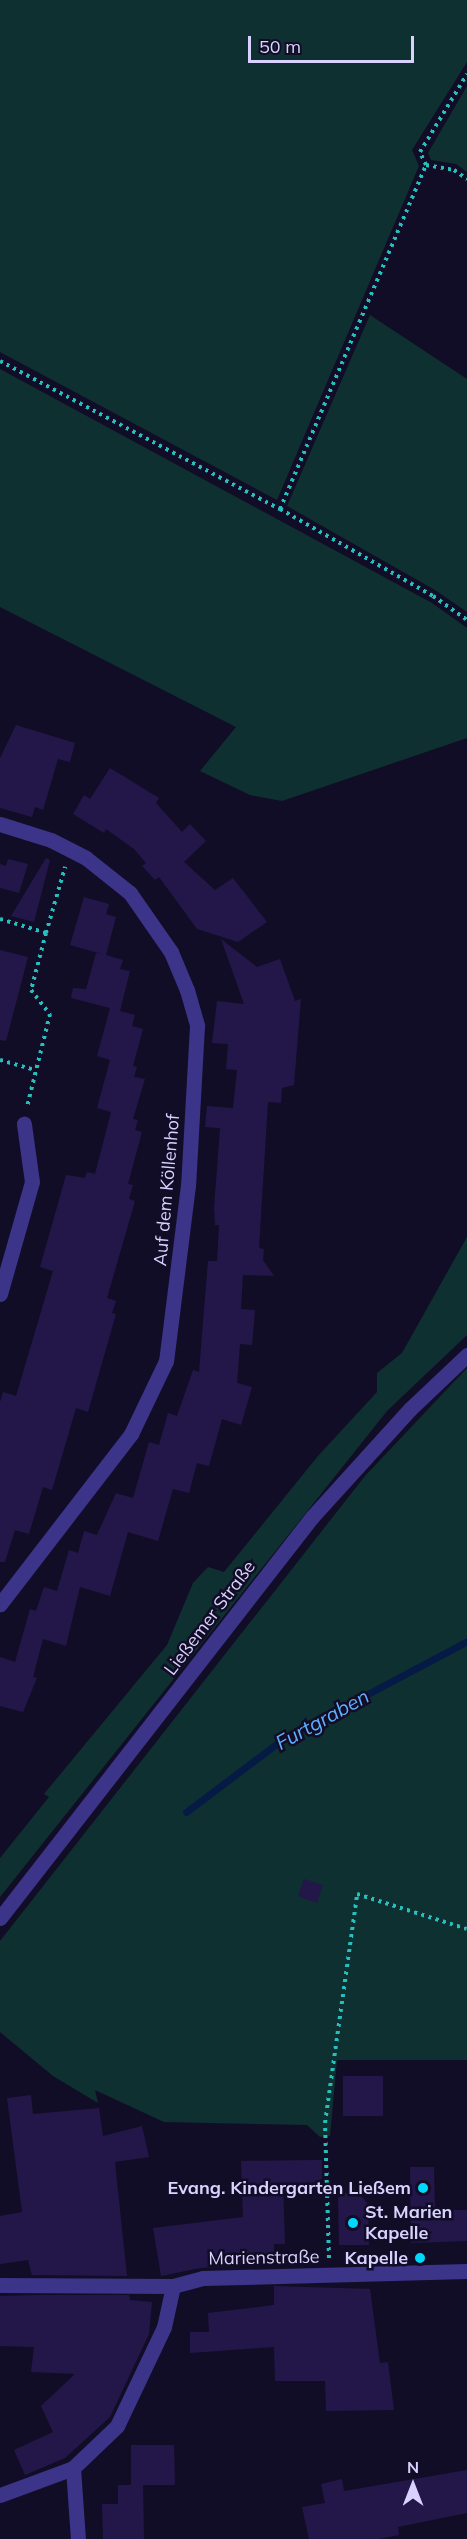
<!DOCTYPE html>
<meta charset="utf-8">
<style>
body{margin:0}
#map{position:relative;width:467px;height:2539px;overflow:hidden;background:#120d26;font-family:Mulish,sans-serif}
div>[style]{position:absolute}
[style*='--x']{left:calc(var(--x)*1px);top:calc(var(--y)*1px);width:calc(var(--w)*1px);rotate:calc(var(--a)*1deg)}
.green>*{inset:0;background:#0f3031}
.stream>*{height:7px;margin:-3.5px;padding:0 3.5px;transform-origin:3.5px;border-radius:3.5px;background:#061a46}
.building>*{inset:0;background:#231749}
.path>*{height:4px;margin-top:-2px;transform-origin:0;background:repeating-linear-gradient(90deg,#25c0bd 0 3px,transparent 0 7.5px)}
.minor>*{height:15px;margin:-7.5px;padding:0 7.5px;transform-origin:7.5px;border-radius:7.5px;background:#3b3489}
.dots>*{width:16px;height:16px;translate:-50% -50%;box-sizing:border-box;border:3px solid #120d26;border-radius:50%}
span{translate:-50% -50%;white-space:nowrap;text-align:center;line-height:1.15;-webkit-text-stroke:5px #120d26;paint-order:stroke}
.street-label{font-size:18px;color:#d9d2ff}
.poi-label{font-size:18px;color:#d9d2ff;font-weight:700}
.right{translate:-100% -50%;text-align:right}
.left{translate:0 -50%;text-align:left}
.water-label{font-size:20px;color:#60afff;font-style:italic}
.north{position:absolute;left:383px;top:2455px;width:60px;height:60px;-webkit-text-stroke:4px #120d26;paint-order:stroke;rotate:0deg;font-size:16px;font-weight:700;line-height:24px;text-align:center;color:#d9d2ff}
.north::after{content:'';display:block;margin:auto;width:21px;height:27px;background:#d9d2ff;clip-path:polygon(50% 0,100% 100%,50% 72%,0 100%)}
.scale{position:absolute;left:248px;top:36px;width:166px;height:27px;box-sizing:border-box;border:3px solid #d9d2ff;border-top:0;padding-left:8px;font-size:18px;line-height:21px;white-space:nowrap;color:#d9d2ff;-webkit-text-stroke:4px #120d26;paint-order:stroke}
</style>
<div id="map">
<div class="green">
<i style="clip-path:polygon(0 0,467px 0,467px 62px,412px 150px,419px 166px,277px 500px,0 352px)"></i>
<i style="clip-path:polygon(467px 86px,467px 172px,456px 164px,431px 160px,428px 153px)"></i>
<i style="clip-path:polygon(370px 315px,467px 379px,467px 612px,435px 590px,287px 506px)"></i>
<i style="clip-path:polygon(0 369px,432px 603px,467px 628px,467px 738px,282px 801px,250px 795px,200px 771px,236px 727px,0 607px)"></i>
<i style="clip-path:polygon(467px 1237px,467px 1335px,387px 1411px,0 1897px,0 1858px,49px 1797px,44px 1794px,167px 1645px,193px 1583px,208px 1567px,224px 1572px,318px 1456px,377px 1392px,377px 1373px,402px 1353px)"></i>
<i style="clip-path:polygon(467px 1368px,467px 2060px,337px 2060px,330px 2136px,320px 2137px,307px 2125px,164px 2122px,95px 2090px,98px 2103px,53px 2076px,0 2032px,0 1941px,365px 1476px)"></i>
</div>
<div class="stream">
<i style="--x:186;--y:1812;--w:121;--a:-37"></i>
<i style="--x:283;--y:1739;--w:208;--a:-28"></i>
</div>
<div class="building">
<i style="clip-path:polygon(16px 725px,75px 743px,70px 762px,58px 759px,43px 810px,35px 807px,32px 817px,0 808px,0 758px)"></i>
<i style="clip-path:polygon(110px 768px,159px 798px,156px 803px,182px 832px,190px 824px,206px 841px,184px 862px,215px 890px,233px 878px,267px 922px,238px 942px,197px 929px,159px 877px,155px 880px,142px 866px,146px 863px,134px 849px,106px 829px,104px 833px,73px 814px,84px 795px,90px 799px)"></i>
<i style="clip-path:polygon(46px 858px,50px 860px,34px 922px,11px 916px)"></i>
<i style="clip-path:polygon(8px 859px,28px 864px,19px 893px,0 888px,0 864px,6px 866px)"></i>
<i style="clip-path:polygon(84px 897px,109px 904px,106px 914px,116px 917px,106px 955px,123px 960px,120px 969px,130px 971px,120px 1011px,135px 1015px,132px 1026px,143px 1029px,133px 1066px,137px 1067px,134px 1077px,145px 1079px,133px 1119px,138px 1120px,135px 1130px,142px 1132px,128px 1184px,133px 1185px,129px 1199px,135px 1201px,107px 1298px,116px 1301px,112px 1313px,116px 1314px,88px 1412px,76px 1408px,52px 1490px,43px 1487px,29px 1534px,15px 1530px,5px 1562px,0 1562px,0 1402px,3px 1392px,16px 1396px,53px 1271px,40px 1267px,66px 1175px,85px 1178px,87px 1172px,95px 1174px,111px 1112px,97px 1108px,110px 1060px,97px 1056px,110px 1008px,71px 998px,73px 988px,86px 989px,96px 953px,105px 955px,70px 945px)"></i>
<i style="clip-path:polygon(221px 939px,257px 967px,280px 959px,295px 1001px,301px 999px,294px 1085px,282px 1088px,281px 1103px,268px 1102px,259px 1248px,264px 1249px,263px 1260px,274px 1276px,243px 1275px,241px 1309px,255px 1310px,252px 1345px,240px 1344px,237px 1383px,252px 1387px,241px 1425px,222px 1419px,209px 1466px,197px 1463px,189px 1493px,173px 1489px,158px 1541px,128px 1532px,110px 1596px,80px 1587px,66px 1646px,43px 1639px,33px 1677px,37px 1678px,23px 1712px,0 1706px,0 1657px,15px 1662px,30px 1609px,36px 1611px,44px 1587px,57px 1591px,69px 1550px,78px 1553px,84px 1531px,97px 1535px,116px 1493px,133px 1498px,149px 1442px,159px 1445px,168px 1413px,177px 1416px,193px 1370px,199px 1372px,208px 1261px,217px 1261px,219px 1225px,215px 1225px,214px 1208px,220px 1128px,205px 1127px,207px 1106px,233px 1108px,237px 1070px,226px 1069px,228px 1044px,212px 1043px,217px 1001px,244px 1004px)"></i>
<i style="clip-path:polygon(0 950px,28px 957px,6px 1041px,0 1040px)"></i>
<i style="clip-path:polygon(304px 1879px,323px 1885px,317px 1903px,298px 1896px)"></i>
<i style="clip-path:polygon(343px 2076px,383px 2076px,383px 2116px,343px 2116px)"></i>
<i style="clip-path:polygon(31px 2095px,33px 2114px,99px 2108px,103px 2136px,142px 2126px,149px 2157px,115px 2162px,127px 2276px,32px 2275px,28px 2260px,0 2264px,0 2216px,22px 2212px,7px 2098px)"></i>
<i style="clip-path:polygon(322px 2160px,322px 2183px,283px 2184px,285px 2244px,274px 2244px,274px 2263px,200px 2268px,161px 2276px,153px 2228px,243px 2217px,241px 2161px)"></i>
<i style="clip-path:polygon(410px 2167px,434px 2167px,435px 2210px,467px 2210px,467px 2241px,411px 2243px)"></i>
<i style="clip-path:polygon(355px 2189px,368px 2204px,369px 2245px,339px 2245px,338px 2197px)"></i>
<i style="clip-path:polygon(274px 2286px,370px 2289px,380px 2363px,388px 2362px,394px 2410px,326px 2411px,325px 2381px,275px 2381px,274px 2347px,190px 2353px,190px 2332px,209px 2332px,208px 2313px,274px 2305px)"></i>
<i style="clip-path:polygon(37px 2295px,129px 2295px,130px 2300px,152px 2302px,149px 2334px,110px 2417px,65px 2458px,25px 2475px,14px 2450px,53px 2432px,41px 2406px,75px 2374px,31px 2372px,34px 2347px,0 2346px,0 2296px)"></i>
<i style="clip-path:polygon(131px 2445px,174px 2445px,175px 2485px,131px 2485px)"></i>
<i style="clip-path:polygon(467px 2470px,467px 2513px,398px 2527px,399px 2535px,378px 2539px,309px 2539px,302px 2507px,325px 2503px,321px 2484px,342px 2479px,344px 2491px)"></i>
<i style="clip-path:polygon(118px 2485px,143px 2485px,144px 2539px,103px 2539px,102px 2504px,118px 2504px)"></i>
</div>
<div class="path">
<i style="--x:426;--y:165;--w:28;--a:10"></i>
<i style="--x:454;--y:170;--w:16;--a:35"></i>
<i style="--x:0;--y:361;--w:317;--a:27.9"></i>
<i style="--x:280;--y:509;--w:374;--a:-67"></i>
<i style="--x:426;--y:165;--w:14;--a:-115"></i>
<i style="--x:420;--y:152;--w:91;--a:-58.9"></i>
<i style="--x:280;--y:509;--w:176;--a:29.6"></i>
<i style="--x:433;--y:596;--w:42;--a:35.2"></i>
<i style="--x:0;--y:919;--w:48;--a:16.9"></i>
<i style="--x:46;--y:933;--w:59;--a:104.7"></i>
<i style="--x:31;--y:990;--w:31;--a:52"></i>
<i style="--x:50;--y:1014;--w:96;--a:103.9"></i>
<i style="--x:46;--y:933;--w:69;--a:-73.9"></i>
<i style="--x:0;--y:1060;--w:35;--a:16"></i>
<i style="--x:329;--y:2258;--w:135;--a:-91.7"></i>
<i style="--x:325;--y:2123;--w:231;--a:-82"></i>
<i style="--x:357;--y:1894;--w:115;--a:17.7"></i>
</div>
<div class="minor">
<i style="--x:0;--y:824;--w:53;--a:17.4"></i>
<i style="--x:51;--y:840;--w:39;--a:27"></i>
<i style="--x:86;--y:858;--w:56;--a:38.5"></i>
<i style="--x:130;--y:893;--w:72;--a:55.2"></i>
<i style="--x:171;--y:952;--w:41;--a:67.2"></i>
<i style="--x:187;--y:990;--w:37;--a:74"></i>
<i style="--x:197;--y:1026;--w:159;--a:93.2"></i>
<i style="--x:188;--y:1185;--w:177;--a:97.1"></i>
<i style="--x:166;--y:1361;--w:81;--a:115.6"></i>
<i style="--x:131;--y:1434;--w:215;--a:127.6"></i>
<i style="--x:0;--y:1294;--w:116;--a:-74.1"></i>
<i style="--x:32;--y:1182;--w:59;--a:-97.9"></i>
<i style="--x:0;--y:1918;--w:508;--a:-52.12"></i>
<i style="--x:312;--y:1517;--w:146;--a:-47.8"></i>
<i style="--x:410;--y:1409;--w:79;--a:-43.5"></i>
<i style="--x:0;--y:2285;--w:173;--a:0.3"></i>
<i style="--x:173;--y:2286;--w:31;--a:-15"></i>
<i style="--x:203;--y:2278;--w:264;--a:-1.5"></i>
<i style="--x:73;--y:2468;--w:71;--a:86"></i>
<i style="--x:0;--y:2495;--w:78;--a:-20.3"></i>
<i style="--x:73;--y:2468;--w:61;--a:-43.7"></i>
<i style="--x:117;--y:2426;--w:110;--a:-64.6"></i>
<i style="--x:164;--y:2327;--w:42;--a:-77.6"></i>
</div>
<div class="dots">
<i style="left:423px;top:2188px;background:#00d9fd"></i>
<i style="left:353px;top:2223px;background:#00d9fd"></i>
<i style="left:420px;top:2258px;background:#00d9fd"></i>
</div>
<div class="street-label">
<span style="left:167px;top:1190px;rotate:-85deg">Auf dem Köllenhof</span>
<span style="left:210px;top:1618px;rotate:-53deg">Ließemer Straße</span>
<span style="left:264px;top:2258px;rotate:-1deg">Marienstraße</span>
</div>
<div class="poi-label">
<span class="right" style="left:411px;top:2188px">Evang. Kindergarten Ließem</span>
<span class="left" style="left:365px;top:2223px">St. Marien<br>Kapelle</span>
<span class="right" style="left:408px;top:2258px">Kapelle</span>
</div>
<div class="water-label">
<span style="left:322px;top:1719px;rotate:-29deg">Furtgraben</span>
</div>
<div class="north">N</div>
<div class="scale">50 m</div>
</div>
